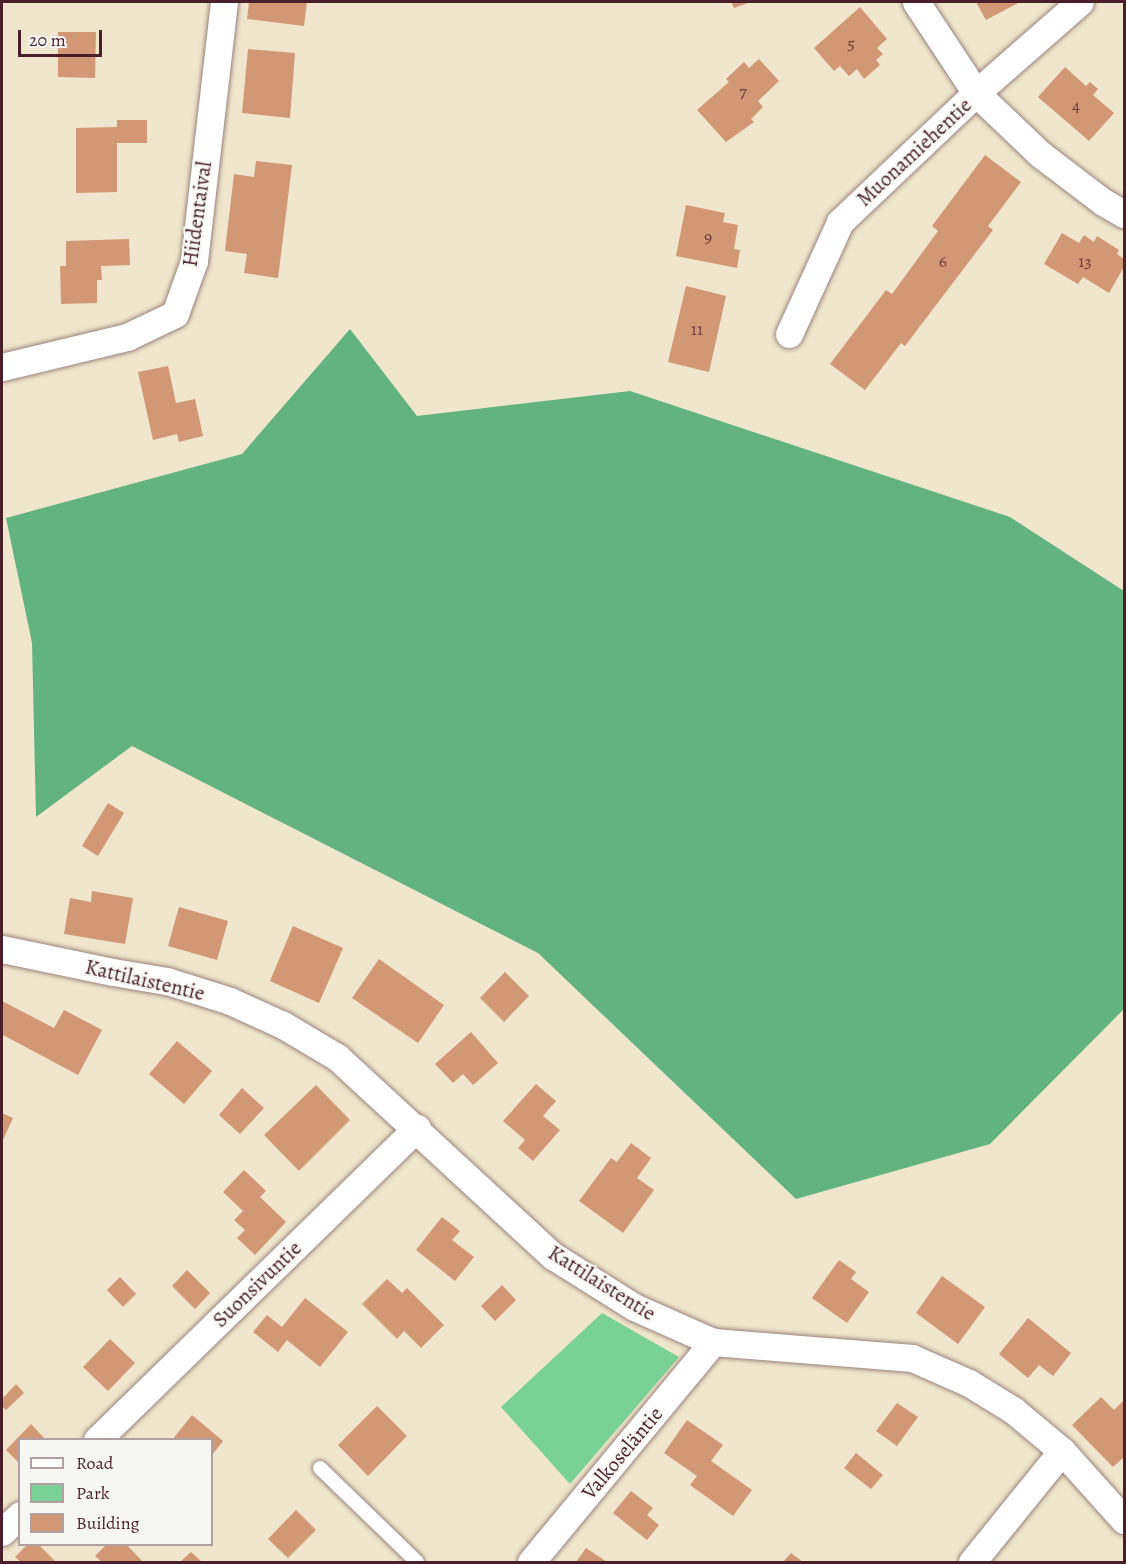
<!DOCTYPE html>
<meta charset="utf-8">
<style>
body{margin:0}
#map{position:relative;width:1126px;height:1564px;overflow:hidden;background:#efe6cd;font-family:Alegreya,serif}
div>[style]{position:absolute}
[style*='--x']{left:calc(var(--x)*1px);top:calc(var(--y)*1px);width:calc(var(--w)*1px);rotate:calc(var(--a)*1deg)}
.green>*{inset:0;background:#79d197}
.forest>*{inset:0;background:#62b380}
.building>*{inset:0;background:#d29775}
.roads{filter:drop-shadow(0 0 2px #9c827c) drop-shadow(0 0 2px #9c827c)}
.lane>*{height:14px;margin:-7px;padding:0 7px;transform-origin:7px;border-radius:7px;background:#fff}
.street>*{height:27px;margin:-13.5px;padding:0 13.5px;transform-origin:13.5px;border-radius:13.5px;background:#fff}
span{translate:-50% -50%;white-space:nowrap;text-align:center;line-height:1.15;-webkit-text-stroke:4.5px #f6f6f2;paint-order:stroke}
.number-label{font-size:18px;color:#6c3d3e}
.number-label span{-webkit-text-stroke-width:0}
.street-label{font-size:21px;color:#4a1f2b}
.frame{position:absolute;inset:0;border:3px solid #4a1f2b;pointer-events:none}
.legend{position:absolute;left:18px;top:1438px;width:195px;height:108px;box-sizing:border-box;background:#f6f6f2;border:2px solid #b1a0a2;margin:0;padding:8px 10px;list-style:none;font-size:18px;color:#4a1f2b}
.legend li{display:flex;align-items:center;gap:12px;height:30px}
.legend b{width:30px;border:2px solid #b1a0a2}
.scale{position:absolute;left:18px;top:30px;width:84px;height:27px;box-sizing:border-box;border:3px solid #4a1f2b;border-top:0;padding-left:8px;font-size:18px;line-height:21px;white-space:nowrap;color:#4a1f2b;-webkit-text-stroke:4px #f6f6f2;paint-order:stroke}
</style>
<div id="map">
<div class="green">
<i style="clip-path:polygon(602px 1313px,679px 1357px,570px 1484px,501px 1407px)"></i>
</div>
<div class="forest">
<i style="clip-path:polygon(350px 329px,417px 416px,630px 391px,1010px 517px,1124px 591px,1124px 1009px,990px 1144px,796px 1199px,538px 953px,132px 746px,36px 817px,32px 643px,6px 518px,242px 454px)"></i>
</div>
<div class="building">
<i style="clip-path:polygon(249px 2px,307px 2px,304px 26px,247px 19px)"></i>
<i style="clip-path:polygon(731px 2px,751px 2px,734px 8px)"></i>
<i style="clip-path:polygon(976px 2px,1020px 2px,986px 20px)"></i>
<i style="clip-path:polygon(860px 7px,887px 39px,877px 48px,883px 54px,876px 60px,880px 65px,864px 79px,857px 69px,849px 76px,840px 66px,834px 71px,814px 48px)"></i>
<i style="clip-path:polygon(58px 32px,96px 32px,95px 78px,58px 77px)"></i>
<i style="clip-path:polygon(248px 49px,295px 53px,290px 118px,242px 113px)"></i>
<i style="clip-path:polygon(759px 59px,779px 81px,758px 101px,763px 107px,751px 119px,754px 122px,726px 142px,697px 110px,729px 82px,726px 79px,744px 62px,749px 68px)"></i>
<i style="clip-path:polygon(1065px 67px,1086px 86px,1090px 82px,1098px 89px,1093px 95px,1114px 113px,1089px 141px,1038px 97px)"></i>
<i style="clip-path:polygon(117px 120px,147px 120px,147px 143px,117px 143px,117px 192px,76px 193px,76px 128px,117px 127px)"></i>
<i style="clip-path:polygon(985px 155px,1021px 182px,988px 226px,993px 230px,905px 346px,901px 343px,865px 390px,830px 364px,886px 290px,892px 294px,938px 231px,932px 226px)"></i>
<i style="clip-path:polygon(256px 161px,292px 165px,278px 278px,244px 273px,247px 254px,225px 251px,234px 174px,254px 177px)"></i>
<i style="clip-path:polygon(686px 205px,725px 213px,723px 222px,738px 225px,734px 249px,740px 250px,737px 268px,676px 256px)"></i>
<i style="clip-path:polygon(1062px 233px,1079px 243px,1084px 235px,1094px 242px,1097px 236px,1119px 250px,1117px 254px,1124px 259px,1124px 267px,1109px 293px,1083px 277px,1078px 284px,1044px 264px)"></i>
<i style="clip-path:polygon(129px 239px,130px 265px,101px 266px,102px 280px,97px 280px,97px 303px,61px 304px,60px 266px,66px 266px,66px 241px)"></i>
<i style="clip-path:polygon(686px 286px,726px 296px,709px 372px,668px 362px)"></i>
<i style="clip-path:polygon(168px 366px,176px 403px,195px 399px,203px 436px,179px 442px,177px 434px,153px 440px,138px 372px)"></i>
<i style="clip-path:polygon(108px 803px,124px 813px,98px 856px,82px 846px)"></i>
<i style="clip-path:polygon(92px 891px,133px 898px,125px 944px,64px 934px,70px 898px,91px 902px)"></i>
<i style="clip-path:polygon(179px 907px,228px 921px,217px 960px,168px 946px)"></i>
<i style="clip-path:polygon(293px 926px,343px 948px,319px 1003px,270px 981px)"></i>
<i style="clip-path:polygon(379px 959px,444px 1005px,418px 1043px,352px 998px)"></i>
<i style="clip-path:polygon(505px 972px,529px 996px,504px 1022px,480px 998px)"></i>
<i style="clip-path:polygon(2px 1001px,54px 1028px,64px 1010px,102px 1030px,78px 1075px,3px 1035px,2px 1038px)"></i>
<i style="clip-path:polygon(471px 1032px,498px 1063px,473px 1085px,463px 1074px,453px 1083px,435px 1064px)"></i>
<i style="clip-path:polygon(177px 1041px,212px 1071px,184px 1104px,149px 1074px)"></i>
<i style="clip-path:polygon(536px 1084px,556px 1101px,543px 1116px,560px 1130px,533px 1161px,518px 1148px,525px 1140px,503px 1121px)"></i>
<i style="clip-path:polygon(316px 1085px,350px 1120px,299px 1171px,264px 1135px)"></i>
<i style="clip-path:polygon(242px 1088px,264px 1108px,240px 1134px,219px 1115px)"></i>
<i style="clip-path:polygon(2px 1113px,13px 1118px,2px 1142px)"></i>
<i style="clip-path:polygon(631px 1143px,651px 1158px,637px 1178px,654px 1190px,623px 1233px,579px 1201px,611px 1158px,617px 1162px)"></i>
<i style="clip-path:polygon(244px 1170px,266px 1191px,260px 1197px,286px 1222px,255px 1255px,237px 1238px,245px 1230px,234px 1220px,243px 1211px,223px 1192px)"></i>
<i style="clip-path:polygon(442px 1217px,460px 1231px,452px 1240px,474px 1257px,455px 1281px,416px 1250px)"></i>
<i style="clip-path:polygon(839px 1260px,856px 1272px,851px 1279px,869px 1292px,847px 1323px,812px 1298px)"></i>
<i style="clip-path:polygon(187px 1270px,210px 1293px,195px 1309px,172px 1286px)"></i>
<i style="clip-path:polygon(942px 1276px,985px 1307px,958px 1344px,916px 1313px)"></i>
<i style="clip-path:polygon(120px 1277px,136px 1294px,123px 1307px,107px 1290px)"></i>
<i style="clip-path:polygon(387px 1279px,402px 1293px,407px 1288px,444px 1325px,421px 1348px,404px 1331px,397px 1339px,362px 1304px)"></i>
<i style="clip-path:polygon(502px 1285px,516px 1300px,495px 1321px,481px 1306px)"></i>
<i style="clip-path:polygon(305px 1298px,348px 1332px,320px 1367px,287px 1340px,278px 1352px,253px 1332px,267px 1315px,282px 1327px)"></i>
<i style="clip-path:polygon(1028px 1318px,1071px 1353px,1053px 1376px,1039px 1365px,1028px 1378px,999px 1354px)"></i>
<i style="clip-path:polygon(110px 1339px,135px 1363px,108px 1391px,83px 1367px)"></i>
<i style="clip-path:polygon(16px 1384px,24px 1393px,6px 1410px,2px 1406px,2px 1399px)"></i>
<i style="clip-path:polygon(1101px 1397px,1114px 1410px,1124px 1400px,1124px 1457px,1113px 1467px,1072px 1425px)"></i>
<i style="clip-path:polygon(897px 1403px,918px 1417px,897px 1446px,876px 1431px)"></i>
<i style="clip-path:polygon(377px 1406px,407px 1436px,368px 1476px,338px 1445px)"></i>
<i style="clip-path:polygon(192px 1415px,223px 1441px,212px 1455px,212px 1440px,172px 1440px)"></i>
<i style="clip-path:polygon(687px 1420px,723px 1445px,711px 1461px,752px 1490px,733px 1516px,690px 1485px,697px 1476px,664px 1453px)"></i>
<i style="clip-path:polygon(31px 1424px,46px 1440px,20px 1440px,20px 1464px,6px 1450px)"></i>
<i style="clip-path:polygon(856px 1453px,883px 1475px,871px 1489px,844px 1468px)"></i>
<i style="clip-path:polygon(631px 1491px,653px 1508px,647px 1515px,659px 1525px,647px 1540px,613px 1513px)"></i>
<i style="clip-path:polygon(296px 1510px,316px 1530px,288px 1558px,268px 1539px)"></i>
<i style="clip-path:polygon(28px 1544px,38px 1544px,56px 1562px,21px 1562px,15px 1557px)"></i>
<i style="clip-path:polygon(107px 1544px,126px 1544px,143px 1562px,102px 1562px,95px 1556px)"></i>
<i style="clip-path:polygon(586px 1548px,607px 1562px,576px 1562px)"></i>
<i style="clip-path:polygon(191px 1552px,202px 1562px,180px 1562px)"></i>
<i style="clip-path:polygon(791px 1553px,803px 1562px,783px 1562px)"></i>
</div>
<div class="roads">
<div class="lane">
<i style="--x:320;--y:1468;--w:135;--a:44.1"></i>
</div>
<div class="street">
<i style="--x:916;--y:2;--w:109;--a:56.6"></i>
<i style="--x:976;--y:93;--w:88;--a:43.6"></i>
<i style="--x:1040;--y:154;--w:79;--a:37.3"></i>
<i style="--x:1103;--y:202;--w:24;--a:30"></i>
<i style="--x:789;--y:334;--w:123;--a:-65.5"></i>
<i style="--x:840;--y:222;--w:187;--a:-43.5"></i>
<i style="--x:976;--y:93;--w:138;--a:-41.2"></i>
<i style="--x:2;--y:367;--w:129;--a:-13.5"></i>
<i style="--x:127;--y:337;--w:53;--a:-25.6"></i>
<i style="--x:175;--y:314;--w:56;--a:-70.3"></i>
<i style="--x:194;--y:261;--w:261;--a:-83.4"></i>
<i style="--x:2;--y:949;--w:113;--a:11.7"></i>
<i style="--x:113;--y:972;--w:55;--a:9.5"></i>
<i style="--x:167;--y:981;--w:66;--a:17.6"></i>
<i style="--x:230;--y:1001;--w:58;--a:24.4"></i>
<i style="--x:283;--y:1025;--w:63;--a:30.7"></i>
<i style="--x:337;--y:1057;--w:294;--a:42.7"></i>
<i style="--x:553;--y:1256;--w:96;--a:32.2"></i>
<i style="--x:634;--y:1307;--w:86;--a:23.9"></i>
<i style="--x:713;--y:1342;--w:200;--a:4.6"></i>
<i style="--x:912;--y:1358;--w:62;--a:23.7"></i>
<i style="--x:969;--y:1383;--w:52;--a:31.5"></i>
<i style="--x:1013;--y:1410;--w:64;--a:39.9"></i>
<i style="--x:1062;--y:1451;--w:93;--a:48.1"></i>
<i style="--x:97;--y:1440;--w:447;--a:-44.3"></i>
<i style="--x:2;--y:1532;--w:25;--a:-43"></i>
<i style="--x:531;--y:1562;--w:286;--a:-50.4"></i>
<i style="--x:972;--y:1562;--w:143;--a:-51"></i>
</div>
</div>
<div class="number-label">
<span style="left:851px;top:43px">5</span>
<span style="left:743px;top:91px">7</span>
<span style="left:1076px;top:105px">4</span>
<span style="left:708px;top:237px">9</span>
<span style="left:943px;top:261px">6</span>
<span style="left:1085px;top:261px">13</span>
<span style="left:697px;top:329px">11</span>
</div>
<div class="street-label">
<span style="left:914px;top:152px;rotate:-43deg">Muonamiehentie</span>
<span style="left:197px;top:214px;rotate:-82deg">Hiidentaival</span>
<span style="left:145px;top:980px;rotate:13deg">Kattilaistentie</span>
<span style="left:602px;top:1283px;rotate:32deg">Kattilaistentie</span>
<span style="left:257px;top:1284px;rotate:-44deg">Suonsivuntie</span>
<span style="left:622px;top:1453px;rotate:-50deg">Valkoseläntie</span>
</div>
<div class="frame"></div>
<ul class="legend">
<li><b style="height:8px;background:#fff"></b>Road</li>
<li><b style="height:16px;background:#79d197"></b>Park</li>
<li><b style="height:16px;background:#d29775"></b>Building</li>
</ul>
<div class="scale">20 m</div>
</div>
